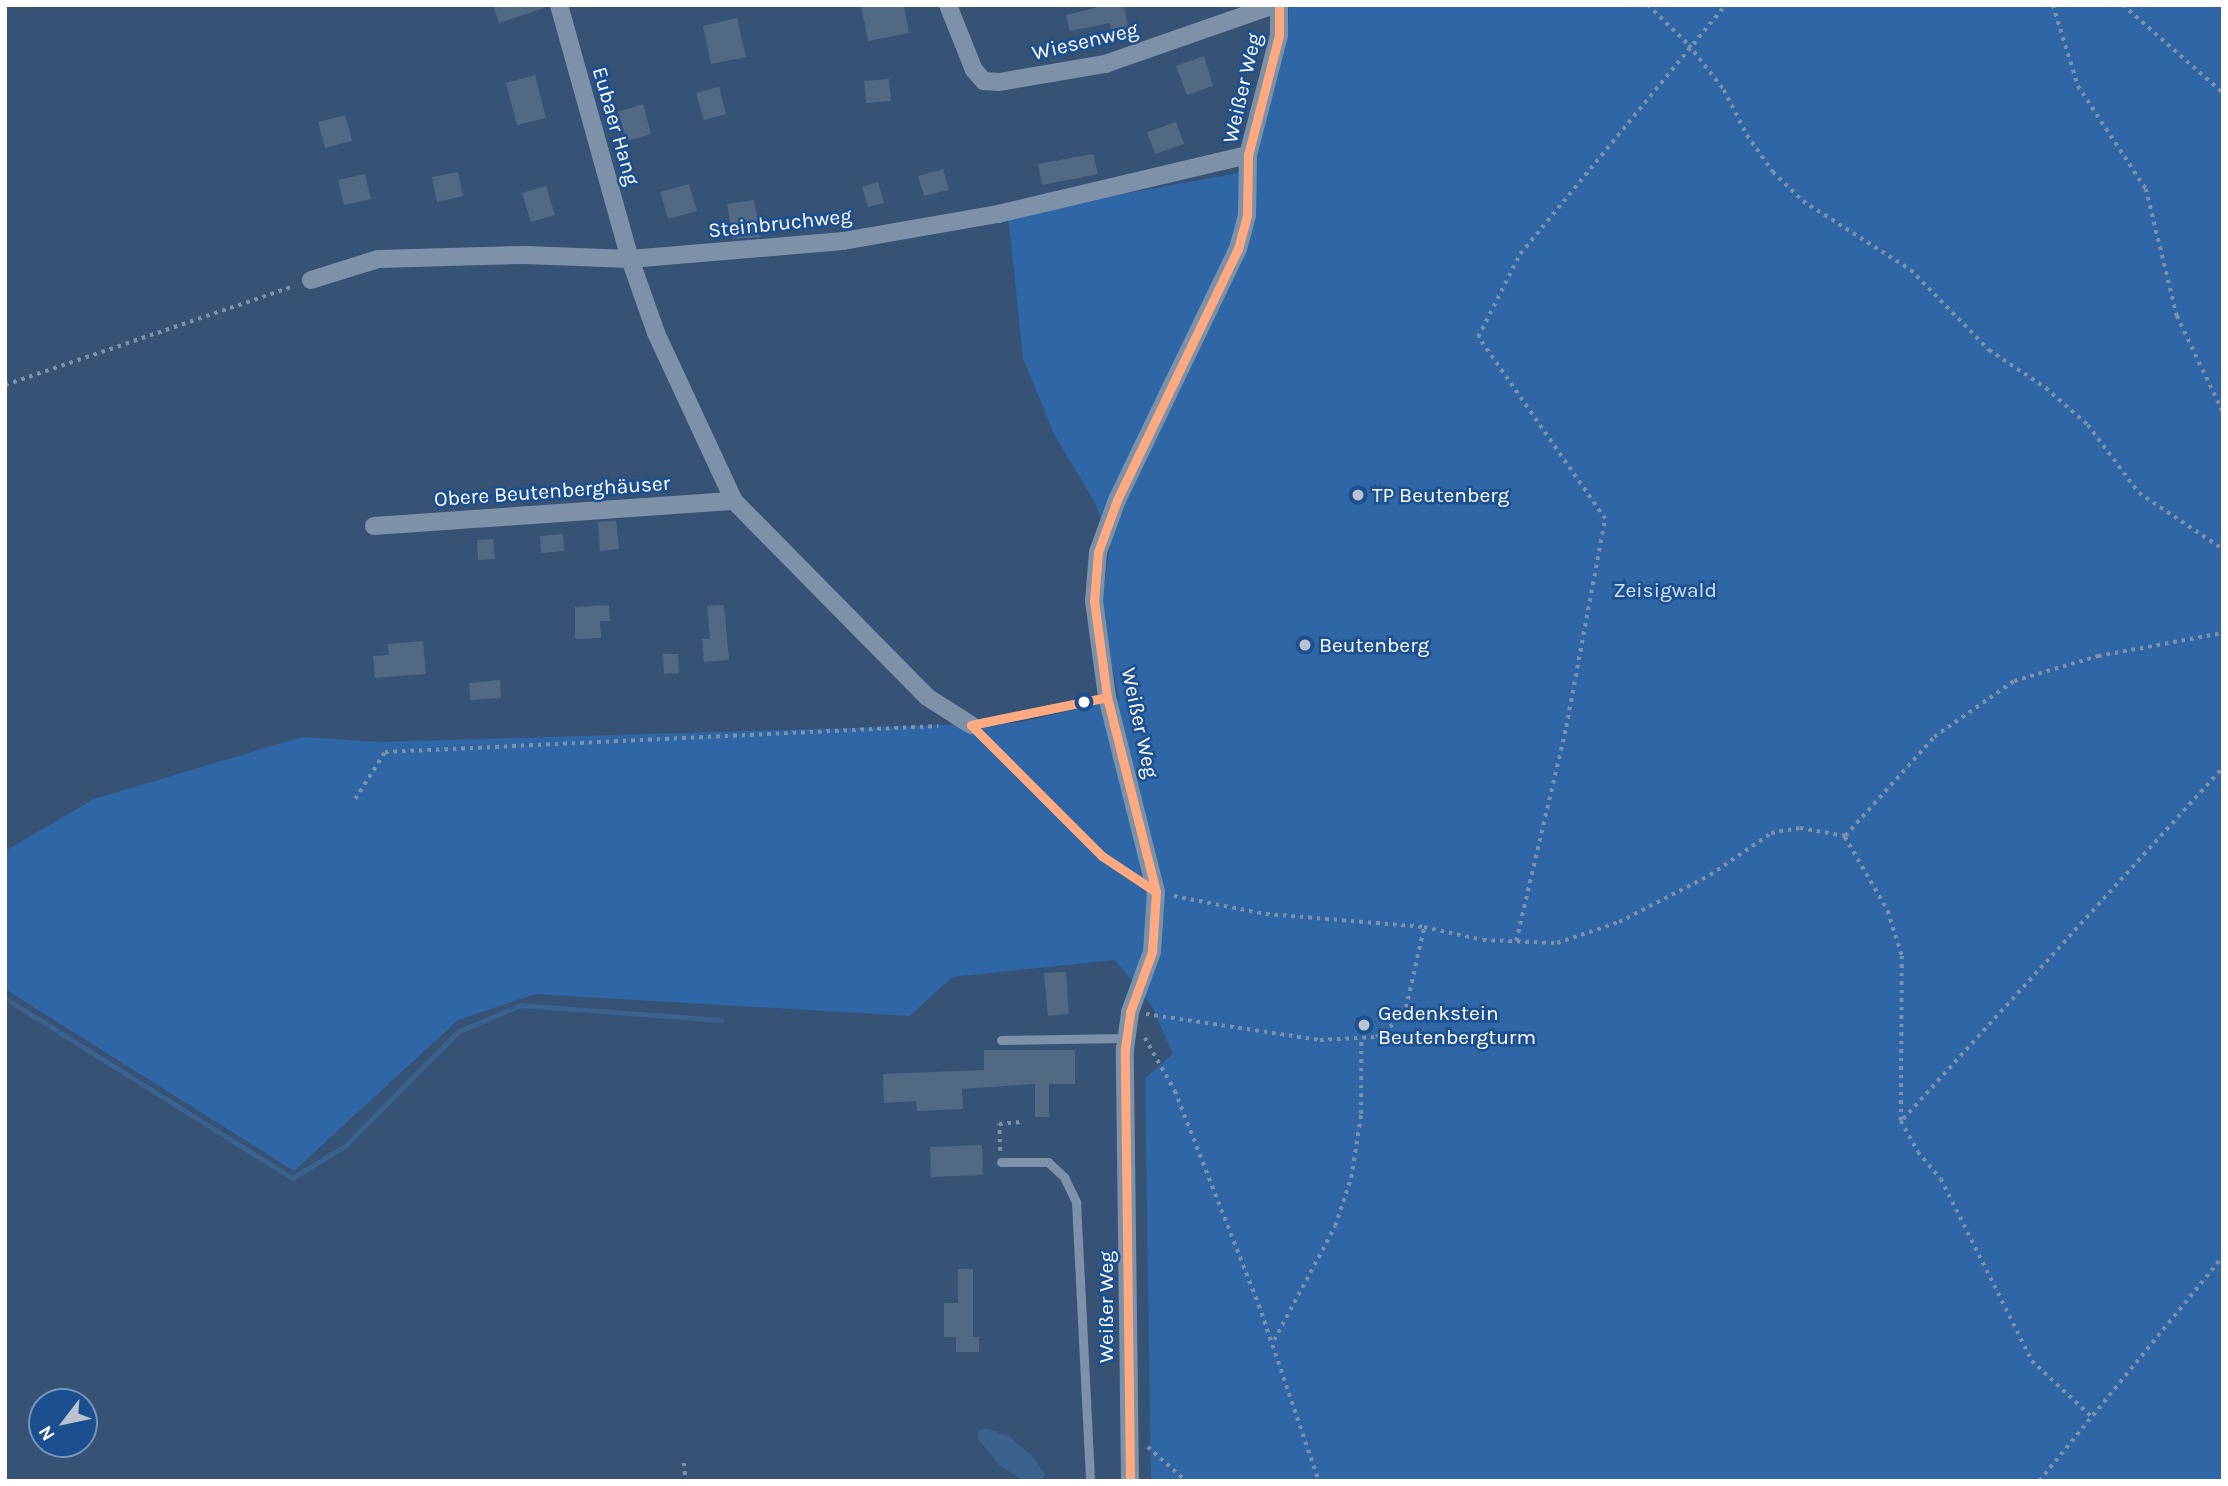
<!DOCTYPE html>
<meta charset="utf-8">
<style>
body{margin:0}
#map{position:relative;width:2228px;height:1486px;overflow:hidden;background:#365274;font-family:Karla,sans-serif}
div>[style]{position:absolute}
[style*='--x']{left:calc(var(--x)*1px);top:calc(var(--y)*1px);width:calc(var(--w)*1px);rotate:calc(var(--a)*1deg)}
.green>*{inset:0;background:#2f66a5}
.water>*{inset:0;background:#3b618d}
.stream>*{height:5px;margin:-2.5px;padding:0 2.5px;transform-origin:2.5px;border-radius:2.5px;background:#3b618d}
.building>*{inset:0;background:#526984}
.path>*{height:3.5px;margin-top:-1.75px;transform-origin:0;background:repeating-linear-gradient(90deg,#7d92a8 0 3.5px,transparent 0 8.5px)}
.lane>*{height:9px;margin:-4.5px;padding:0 4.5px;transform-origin:4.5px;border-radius:4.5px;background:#7d92a8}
.street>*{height:18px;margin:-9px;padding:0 9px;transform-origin:9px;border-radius:9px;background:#7d92a8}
.bus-1>*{height:9px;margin:-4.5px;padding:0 4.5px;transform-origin:4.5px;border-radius:4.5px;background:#ffa980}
.dots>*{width:19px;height:19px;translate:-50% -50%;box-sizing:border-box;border:4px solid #1b4f8f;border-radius:50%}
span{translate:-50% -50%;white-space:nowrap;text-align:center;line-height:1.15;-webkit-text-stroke:5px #1b4f8f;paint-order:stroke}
.street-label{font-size:21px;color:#fff}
.poi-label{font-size:21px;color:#fff}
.left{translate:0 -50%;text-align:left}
.park-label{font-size:21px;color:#cfe3fa}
.frame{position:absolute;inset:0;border:7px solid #fff;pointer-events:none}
.north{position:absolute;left:28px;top:1388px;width:70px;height:70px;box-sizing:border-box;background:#1b4f8f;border:2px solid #7695bc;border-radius:50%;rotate:238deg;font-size:19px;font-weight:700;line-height:28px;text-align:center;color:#fff}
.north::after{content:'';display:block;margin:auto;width:24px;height:32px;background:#b9c2ce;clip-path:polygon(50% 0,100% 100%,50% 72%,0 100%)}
</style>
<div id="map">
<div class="green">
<i style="clip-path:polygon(1289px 5px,2223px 5px,2223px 1481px,1151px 1481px,1145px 1078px,1173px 1054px,1152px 1006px,1115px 960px,952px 977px,910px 1016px,535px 994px,458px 1020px,294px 1171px,5px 989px,5px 851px,94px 799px,302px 737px,380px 742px,1017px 723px,1119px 699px,1101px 611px,1110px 544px,1094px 501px,1054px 434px,1023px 358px,1008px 215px,1238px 173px,1288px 34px)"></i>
</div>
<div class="water">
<i style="clip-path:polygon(985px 1428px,1009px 1436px,1033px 1457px,1045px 1474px,1042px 1480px,1024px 1481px,999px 1465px,978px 1439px,978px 1431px)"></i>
</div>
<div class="stream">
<i style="--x:5;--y:998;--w:339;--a:32.1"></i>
<i style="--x:292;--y:1178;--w:62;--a:-31.1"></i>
<i style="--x:345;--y:1146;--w:162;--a:-45.3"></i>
<i style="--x:459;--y:1031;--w:67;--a:-22.8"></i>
<i style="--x:521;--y:1005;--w:201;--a:4.3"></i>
</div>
<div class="building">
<i style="clip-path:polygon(493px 5px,544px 5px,544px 8px,499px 23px)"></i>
<i style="clip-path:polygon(861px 5px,904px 5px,909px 33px,868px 41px)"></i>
<i style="clip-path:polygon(1106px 5px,1124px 5px,1129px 32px,1112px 35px,1110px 23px,1070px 31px,1066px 15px)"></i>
<i style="clip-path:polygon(737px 18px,746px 57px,711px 64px,703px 26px)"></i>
<i style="clip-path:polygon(1204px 56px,1213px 86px,1187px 95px,1176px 66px)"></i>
<i style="clip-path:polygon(535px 75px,546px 118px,517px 125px,506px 83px)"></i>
<i style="clip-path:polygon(889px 79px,891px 101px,866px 103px,864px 81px)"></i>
<i style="clip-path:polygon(719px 87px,726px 114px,704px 120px,696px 93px)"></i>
<i style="clip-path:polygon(643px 104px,651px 134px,627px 141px,618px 112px)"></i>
<i style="clip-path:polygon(345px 115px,352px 141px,325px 148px,318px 122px)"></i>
<i style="clip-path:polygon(1176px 122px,1184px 144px,1155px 154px,1147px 132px)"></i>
<i style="clip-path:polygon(1093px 154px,1098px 174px,1042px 185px,1038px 164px)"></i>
<i style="clip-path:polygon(943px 169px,949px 190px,924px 196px,918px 176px)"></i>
<i style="clip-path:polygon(458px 172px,463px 196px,437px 202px,432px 177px)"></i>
<i style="clip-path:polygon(365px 174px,371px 199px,344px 205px,338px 180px)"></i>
<i style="clip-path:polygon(878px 182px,884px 203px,868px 207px,862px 187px)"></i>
<i style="clip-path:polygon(689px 184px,697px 211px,668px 219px,660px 192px)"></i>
<i style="clip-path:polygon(546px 186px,555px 215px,531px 222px,522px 193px)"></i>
<i style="clip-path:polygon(754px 200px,761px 237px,733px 239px,727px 204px)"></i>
<i style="clip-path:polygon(616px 521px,619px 549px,600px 551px,598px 522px)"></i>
<i style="clip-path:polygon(563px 534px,564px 551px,541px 553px,540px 536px)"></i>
<i style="clip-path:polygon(493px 539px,495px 559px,478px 560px,477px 540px)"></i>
<i style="clip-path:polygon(609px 605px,610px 621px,600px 621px,601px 638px,575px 639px,575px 607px)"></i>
<i style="clip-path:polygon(724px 605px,729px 660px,704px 662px,702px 639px,710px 639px,707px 606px)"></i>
<i style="clip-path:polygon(423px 641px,426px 674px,375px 678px,373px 656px,389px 655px,388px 644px)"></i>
<i style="clip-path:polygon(663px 654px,678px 654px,679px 673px,664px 674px)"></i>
<i style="clip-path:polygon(500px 680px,501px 698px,470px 700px,469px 683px)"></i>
<i style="clip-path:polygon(1066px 972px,1069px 1014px,1048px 1016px,1044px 973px)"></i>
<i style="clip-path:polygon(984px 1050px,1075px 1050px,1075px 1084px,1049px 1084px,1049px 1117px,1035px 1117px,1035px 1084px,962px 1089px,963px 1109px,917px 1111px,916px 1101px,884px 1103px,883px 1074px,984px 1070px)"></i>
<i style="clip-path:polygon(982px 1145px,983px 1175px,931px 1177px,930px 1147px)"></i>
<i style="clip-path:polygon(958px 1269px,973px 1269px,973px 1337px,979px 1337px,979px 1352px,956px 1352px,956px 1337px,944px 1337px,944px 1303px,958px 1303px)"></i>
</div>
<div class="path">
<i style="--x:1648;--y:5;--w:57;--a:44.3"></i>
<i style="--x:1689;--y:45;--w:57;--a:52.1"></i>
<i style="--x:1724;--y:90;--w:51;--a:62.9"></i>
<i style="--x:1747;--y:135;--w:45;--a:54.9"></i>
<i style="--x:1773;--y:172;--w:42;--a:44"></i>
<i style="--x:1803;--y:201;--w:128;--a:32.6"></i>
<i style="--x:1911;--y:270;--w:112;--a:45.7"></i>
<i style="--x:1989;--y:350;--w:69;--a:33.7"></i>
<i style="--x:2046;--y:388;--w:56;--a:41.4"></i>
<i style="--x:2088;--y:425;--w:85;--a:53.1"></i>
<i style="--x:2139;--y:493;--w:101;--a:33.7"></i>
<i style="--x:2053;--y:5;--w:85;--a:72.8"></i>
<i style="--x:2078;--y:86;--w:123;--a:56.6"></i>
<i style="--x:2146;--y:189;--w:131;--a:76.3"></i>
<i style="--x:2177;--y:316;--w:106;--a:64.4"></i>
<i style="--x:2123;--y:5;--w:133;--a:41.3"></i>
<i style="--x:5;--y:385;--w:305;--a:-18.9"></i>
<i style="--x:355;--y:799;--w:56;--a:-57.4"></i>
<i style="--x:385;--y:752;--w:554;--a:-2.69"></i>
<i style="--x:1845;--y:837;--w:86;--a:59.8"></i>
<i style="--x:1888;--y:911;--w:47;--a:72.7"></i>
<i style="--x:1902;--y:956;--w:165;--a:90.3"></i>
<i style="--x:1901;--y:1121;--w:35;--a:61"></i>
<i style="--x:1918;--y:1152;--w:35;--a:50"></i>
<i style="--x:1941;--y:1179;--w:203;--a:63.4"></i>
<i style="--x:2032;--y:1361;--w:81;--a:43"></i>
<i style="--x:1174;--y:896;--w:94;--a:11.1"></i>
<i style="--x:1266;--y:914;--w:159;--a:4.7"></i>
<i style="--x:1424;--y:927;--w:60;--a:12.4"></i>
<i style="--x:1483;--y:940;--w:74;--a:2.3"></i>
<i style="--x:1557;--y:943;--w:65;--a:-18.7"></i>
<i style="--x:1619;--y:922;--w:102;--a:-27.3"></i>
<i style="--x:1710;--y:875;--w:74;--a:-34.5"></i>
<i style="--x:1771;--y:833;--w:29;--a:-10"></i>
<i style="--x:1800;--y:828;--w:46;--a:10.1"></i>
<i style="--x:1845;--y:836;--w:133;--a:-48"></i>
<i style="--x:1934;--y:737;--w:98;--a:-35"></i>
<i style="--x:2014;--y:681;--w:88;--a:-16.6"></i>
<i style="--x:2098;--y:656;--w:127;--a:-10.4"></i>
<i style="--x:1516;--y:941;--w:220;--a:-76.8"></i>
<i style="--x:1566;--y:727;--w:212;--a:-79.4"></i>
<i style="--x:1605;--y:519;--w:222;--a:-124.9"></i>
<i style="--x:1478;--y:337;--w:93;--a:-63.2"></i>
<i style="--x:1520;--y:254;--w:323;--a:-50.5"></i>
<i style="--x:1146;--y:1014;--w:176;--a:8.5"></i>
<i style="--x:1320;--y:1040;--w:56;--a:-3.1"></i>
<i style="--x:1376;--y:1037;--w:35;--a:-37"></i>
<i style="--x:1404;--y:1016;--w:91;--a:-77.3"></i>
<i style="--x:1145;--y:1038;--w:61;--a:60.5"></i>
<i style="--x:1175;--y:1091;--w:230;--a:68.6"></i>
<i style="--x:1259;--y:1305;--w:186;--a:71.2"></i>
<i style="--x:1903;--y:1119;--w:476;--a:-47.7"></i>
<i style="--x:1000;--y:1151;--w:27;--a:-92"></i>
<i style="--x:999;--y:1124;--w:23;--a:-5"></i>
<i style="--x:1274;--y:1340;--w:129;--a:-61.8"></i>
<i style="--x:1335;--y:1226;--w:51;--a:-71.6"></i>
<i style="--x:1351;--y:1178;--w:65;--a:-81.1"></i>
<i style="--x:1361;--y:1114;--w:75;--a:-90"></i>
<i style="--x:1148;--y:1447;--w:51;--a:41.8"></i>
<i style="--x:684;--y:1463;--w:18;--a:84"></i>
<i style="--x:2039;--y:1481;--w:291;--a:-50.7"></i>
</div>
<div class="lane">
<i style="--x:971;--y:725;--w:185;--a:45"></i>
<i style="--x:1102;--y:856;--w:64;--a:33.4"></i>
<i style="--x:971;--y:725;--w:139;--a:-11.6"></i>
<i style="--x:1001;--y:1040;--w:125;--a:-0.9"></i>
<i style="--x:1001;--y:1162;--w:47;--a:0"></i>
<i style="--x:1048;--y:1162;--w:22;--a:43"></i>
<i style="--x:1064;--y:1177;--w:28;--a:64"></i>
<i style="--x:1076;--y:1202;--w:279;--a:87.1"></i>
</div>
<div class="street">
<i style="--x:559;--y:5;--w:264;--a:74.4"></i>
<i style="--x:630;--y:259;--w:78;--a:70.6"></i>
<i style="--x:656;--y:333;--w:185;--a:65.1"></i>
<i style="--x:734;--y:501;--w:275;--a:45.4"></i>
<i style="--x:927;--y:697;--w:52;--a:32.5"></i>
<i style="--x:948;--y:5;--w:70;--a:68.2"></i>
<i style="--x:974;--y:70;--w:15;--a:48"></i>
<i style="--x:984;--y:81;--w:15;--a:4"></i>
<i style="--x:999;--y:82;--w:108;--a:-9.6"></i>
<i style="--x:1105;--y:64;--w:179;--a:-19.2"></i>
<i style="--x:311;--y:280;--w:70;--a:-17.4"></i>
<i style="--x:378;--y:259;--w:147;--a:-1.6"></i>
<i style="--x:525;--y:255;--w:105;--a:2.2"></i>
<i style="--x:630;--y:259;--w:214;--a:-4.8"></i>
<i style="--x:843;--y:241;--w:157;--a:-9.9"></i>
<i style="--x:998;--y:214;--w:257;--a:-13.3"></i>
<i style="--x:374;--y:526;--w:361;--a:-4"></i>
<i style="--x:1130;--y:1481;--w:432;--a:-90.7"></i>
<i style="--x:1125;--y:1049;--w:37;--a:-82"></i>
<i style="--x:1130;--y:1012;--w:64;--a:-69.9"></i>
<i style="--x:1152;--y:952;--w:60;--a:-86.2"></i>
<i style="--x:1156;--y:892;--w:201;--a:-104.1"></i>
<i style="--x:1107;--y:697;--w:97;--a:-97.7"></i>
<i style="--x:1094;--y:601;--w:49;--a:-85.3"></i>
<i style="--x:1098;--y:552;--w:55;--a:-69.9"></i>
<i style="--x:1117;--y:500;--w:279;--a:-64.3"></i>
<i style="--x:1238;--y:249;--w:35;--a:-75"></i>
<i style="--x:1247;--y:215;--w:60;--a:-89"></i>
<i style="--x:1248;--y:155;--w:124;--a:-75.5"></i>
<i style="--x:1279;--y:35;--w:30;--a:-90"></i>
</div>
<div class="bus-1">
<i style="--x:971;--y:725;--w:185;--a:45"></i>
<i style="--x:1102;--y:856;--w:65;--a:33.7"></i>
<i style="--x:971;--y:725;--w:139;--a:-11.6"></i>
<i style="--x:1130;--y:1481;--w:432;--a:-90.7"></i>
<i style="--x:1125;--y:1049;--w:37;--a:-82"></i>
<i style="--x:1130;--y:1012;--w:64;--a:-69.9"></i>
<i style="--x:1152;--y:952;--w:60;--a:-86.2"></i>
<i style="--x:1156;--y:892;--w:201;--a:-104.1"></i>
<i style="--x:1107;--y:697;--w:97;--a:-97.7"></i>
<i style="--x:1094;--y:601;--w:49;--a:-85.3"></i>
<i style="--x:1098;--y:552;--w:55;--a:-69.9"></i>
<i style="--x:1117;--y:500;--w:279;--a:-64.3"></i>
<i style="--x:1238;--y:249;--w:35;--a:-75"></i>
<i style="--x:1247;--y:215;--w:60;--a:-89"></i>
<i style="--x:1248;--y:155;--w:124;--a:-75.5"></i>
<i style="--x:1279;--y:35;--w:30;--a:-90"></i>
</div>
<div class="dots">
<i style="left:1358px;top:495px;background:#b9c2ce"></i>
<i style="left:1305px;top:645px;background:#b9c2ce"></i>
<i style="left:1084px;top:702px;background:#fff"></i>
<i style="left:1364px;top:1025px;background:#b9c2ce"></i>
</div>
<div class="street-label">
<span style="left:1085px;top:41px;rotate:-13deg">Wiesenweg</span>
<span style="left:1242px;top:88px;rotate:-77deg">Weißer Weg</span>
<span style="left:616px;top:126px;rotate:74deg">Eubaer Hang</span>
<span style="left:780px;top:223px;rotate:-6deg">Steinbruchweg</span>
<span style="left:552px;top:491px;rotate:-4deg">Obere Beutenberghäuser</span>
<span style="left:1140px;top:723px;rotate:78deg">Weißer Weg</span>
<span style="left:1106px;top:1307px;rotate:-90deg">Weißer Weg</span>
</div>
<div class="poi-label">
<span class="left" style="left:1372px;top:495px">TP Beutenberg</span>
<span class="left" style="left:1319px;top:645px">Beutenberg</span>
<span class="left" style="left:1378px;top:1025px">Gedenkstein<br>Beutenbergturm</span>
</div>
<div class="park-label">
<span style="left:1665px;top:590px">Zeisigwald</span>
</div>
<div class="frame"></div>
<div class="north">N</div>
</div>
